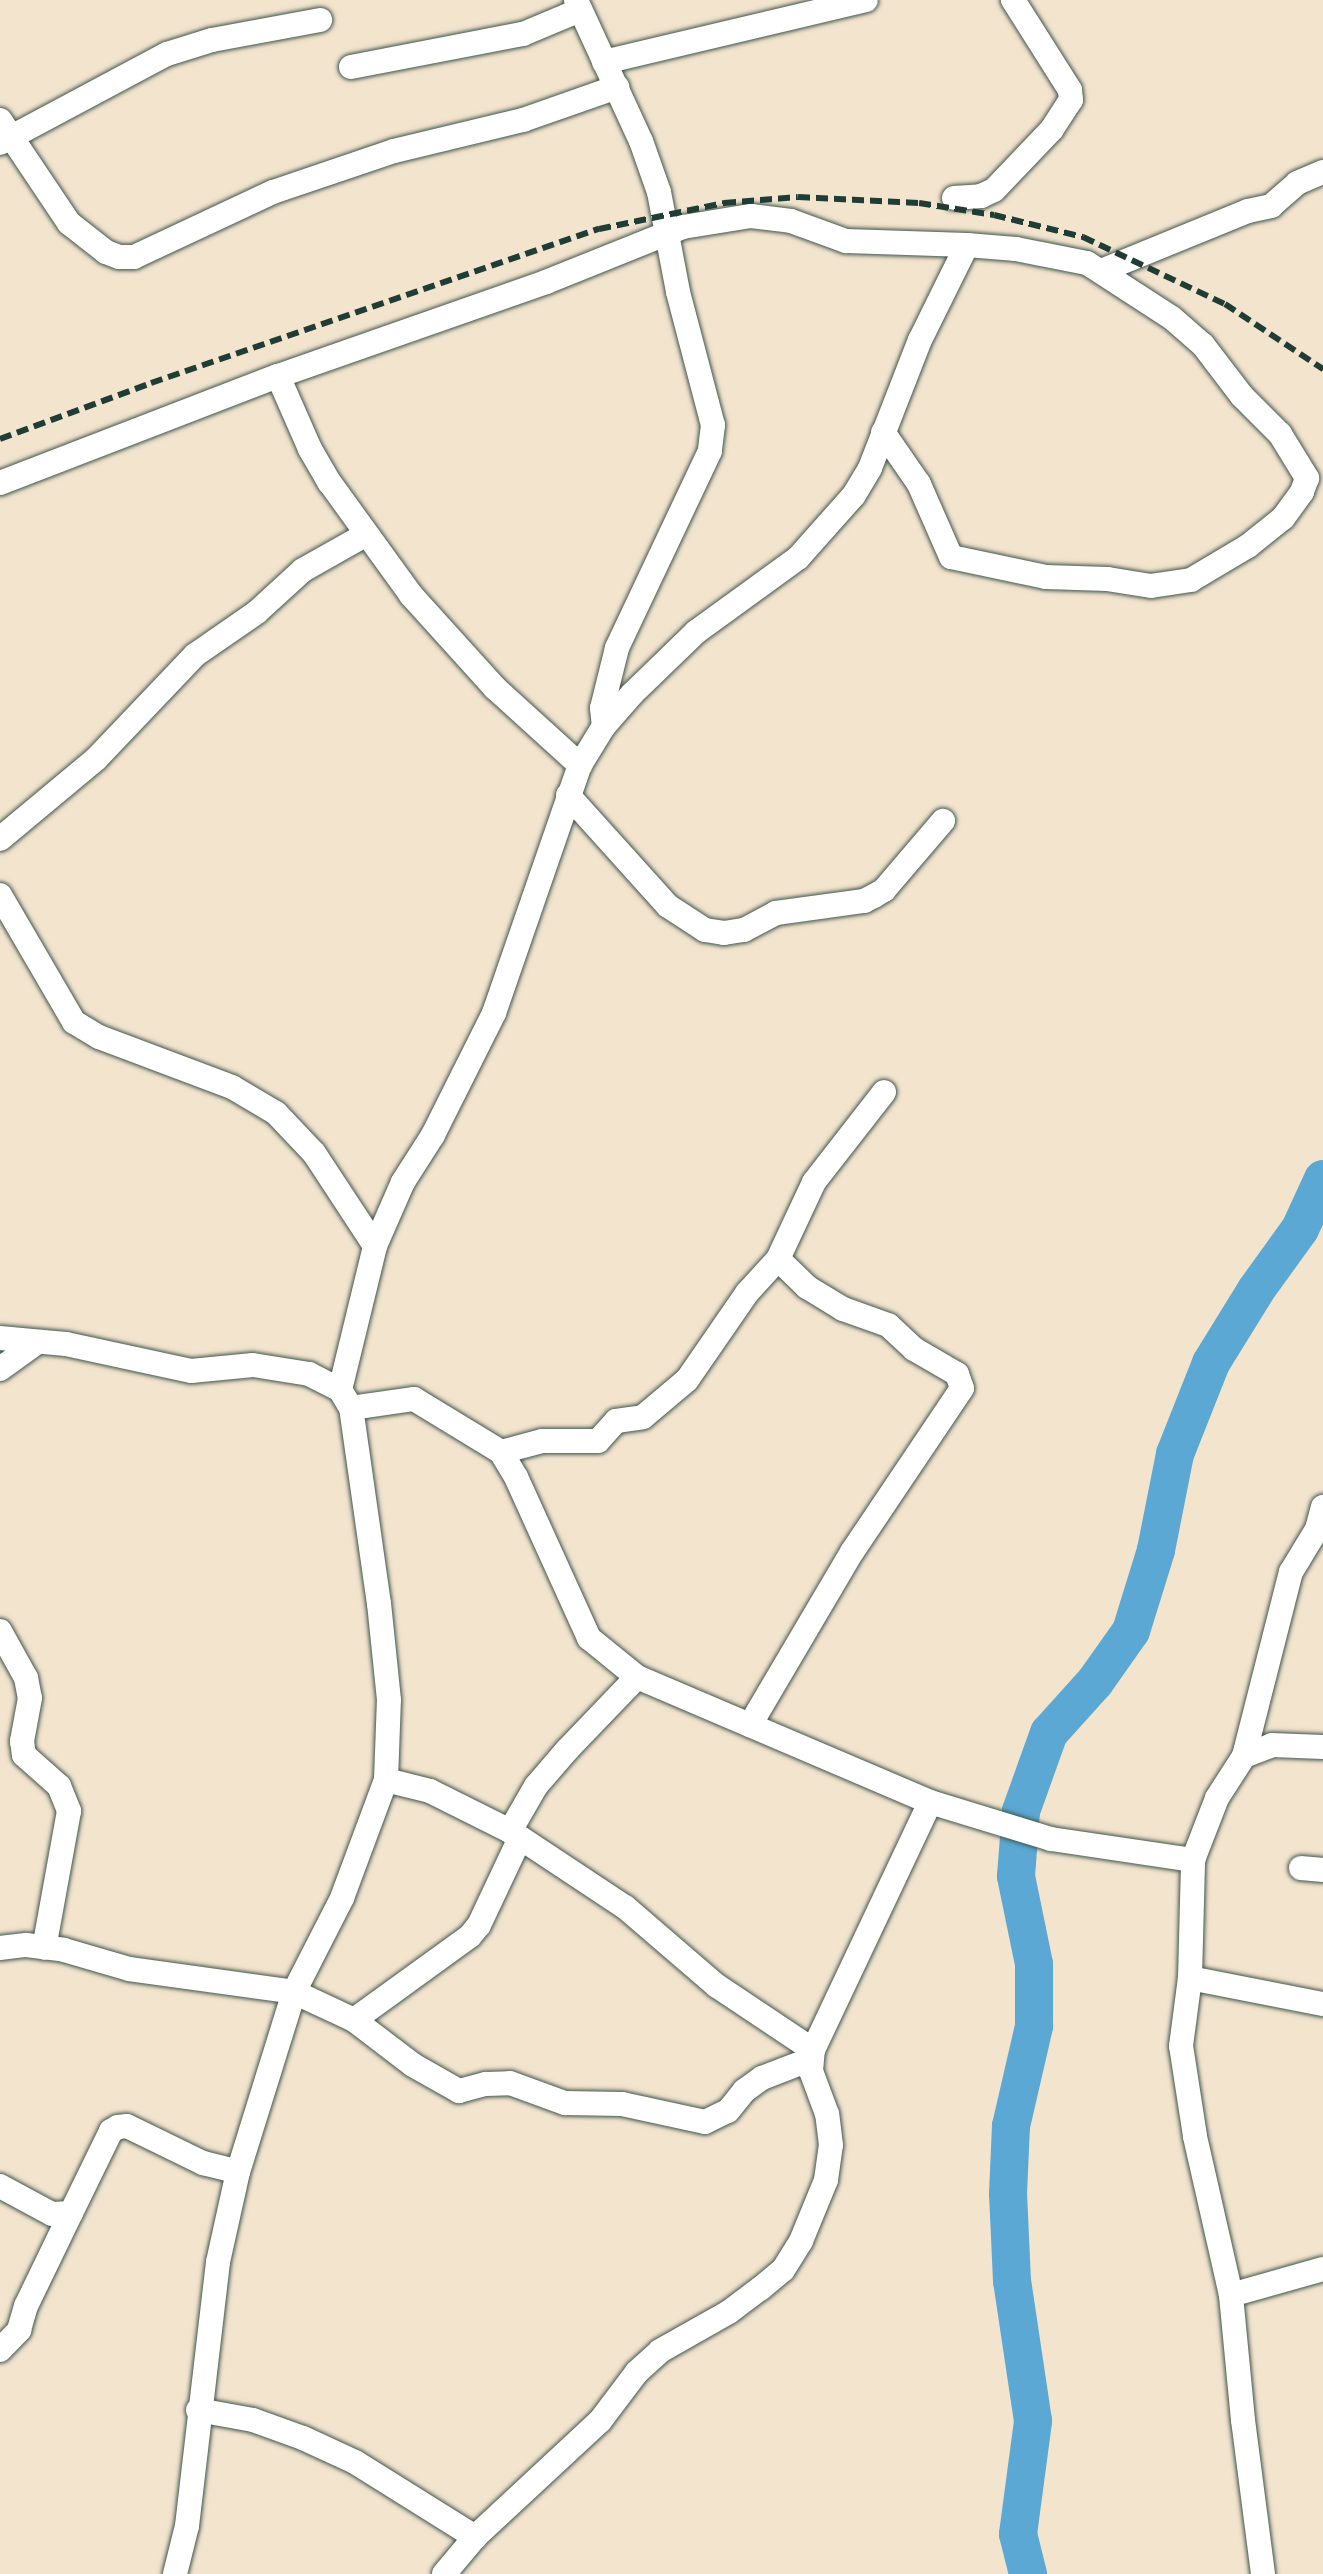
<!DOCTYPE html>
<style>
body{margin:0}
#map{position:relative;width:1323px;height:2574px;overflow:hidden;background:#f3e4ce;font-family:"IM FELL Double Pica",serif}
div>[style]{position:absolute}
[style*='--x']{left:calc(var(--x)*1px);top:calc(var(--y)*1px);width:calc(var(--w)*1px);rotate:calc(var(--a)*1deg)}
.river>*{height:38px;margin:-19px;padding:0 19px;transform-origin:19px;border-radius:19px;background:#5ba8d4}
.roads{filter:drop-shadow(0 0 2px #3f564b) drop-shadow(0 0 2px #3f564b)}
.street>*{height:24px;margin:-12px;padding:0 12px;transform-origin:12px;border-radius:12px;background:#fff}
.rail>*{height:6px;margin-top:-3px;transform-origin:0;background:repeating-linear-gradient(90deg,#1f3d34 0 12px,transparent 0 18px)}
span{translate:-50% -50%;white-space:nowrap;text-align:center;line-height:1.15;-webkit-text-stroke:7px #f6f6f2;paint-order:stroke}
</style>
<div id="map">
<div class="river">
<i style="--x:1028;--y:2574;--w:41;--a:-104"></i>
<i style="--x:1018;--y:2534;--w:114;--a:-82.4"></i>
<i style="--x:1033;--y:2421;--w:142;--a:-98.5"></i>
<i style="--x:1012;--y:2281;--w:87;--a:-92.6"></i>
<i style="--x:1008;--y:2194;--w:68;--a:-87.5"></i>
<i style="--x:1011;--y:2126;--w:103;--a:-77"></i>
<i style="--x:1034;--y:2026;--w:62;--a:-90"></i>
<i style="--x:1034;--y:1964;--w:90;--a:-101.6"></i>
<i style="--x:1016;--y:1876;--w:65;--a:-85.6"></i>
<i style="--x:1021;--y:1811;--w:83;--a:-70.3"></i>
<i style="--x:1049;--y:1733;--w:69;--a:-48"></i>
<i style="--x:1095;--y:1682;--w:62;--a:-54.8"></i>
<i style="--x:1131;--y:1631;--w:85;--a:-72.8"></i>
<i style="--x:1156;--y:1550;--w:98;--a:-78.8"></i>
<i style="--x:1175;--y:1454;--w:98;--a:-68.4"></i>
<i style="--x:1211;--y:1363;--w:86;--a:-58.3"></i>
<i style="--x:1256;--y:1290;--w:75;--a:-54.2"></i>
<i style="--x:1300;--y:1229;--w:55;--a:-65.3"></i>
</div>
<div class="roads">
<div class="street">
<i style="--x:576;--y:0;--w:155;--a:65.3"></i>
<i style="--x:641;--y:141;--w:54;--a:70.6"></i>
<i style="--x:659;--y:192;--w:102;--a:79.2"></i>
<i style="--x:678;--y:292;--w:138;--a:75.3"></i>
<i style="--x:713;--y:425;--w:26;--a:97"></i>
<i style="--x:710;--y:451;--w:218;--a:115.3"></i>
<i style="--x:617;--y:648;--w:62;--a:104"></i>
<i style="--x:602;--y:708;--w:18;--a:84"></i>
<i style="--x:604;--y:62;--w:269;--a:-13.3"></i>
<i style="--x:351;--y:67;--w:175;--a:-10.9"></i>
<i style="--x:523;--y:34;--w:62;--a:-22.8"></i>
<i style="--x:0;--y:120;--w:124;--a:56.2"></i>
<i style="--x:69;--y:223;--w:47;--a:38.1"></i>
<i style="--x:106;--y:252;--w:14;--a:21"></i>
<i style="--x:119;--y:257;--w:15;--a:0"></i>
<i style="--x:134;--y:257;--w:153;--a:-25.1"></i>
<i style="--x:273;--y:192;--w:128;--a:-18.7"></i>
<i style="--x:394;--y:151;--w:133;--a:-13.5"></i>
<i style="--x:523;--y:120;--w:100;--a:-19.3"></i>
<i style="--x:0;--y:143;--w:189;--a:-28.1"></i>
<i style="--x:167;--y:54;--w:47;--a:-17.3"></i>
<i style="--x:212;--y:40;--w:110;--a:-10.5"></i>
<i style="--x:954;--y:198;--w:27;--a:-4"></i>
<i style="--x:981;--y:196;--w:14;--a:-25"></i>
<i style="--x:994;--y:190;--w:84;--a:-46.4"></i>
<i style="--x:1052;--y:129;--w:35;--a:-57"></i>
<i style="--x:1071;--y:100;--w:10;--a:-96"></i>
<i style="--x:1070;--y:90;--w:107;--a:-122.3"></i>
<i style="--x:1101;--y:271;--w:159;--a:-22.2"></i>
<i style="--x:1248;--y:211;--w:24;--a:-12"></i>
<i style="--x:1271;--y:206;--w:35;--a:-41"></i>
<i style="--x:1297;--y:183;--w:28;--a:-23"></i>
<i style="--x:278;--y:376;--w:80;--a:66.3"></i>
<i style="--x:310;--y:449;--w:39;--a:60"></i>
<i style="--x:330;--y:483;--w:138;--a:54.1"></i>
<i style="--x:411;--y:595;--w:125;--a:47.9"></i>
<i style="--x:495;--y:688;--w:115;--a:42.2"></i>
<i style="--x:0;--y:483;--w:298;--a:-21.1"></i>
<i style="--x:278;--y:376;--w:284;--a:-19.3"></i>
<i style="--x:546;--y:282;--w:148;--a:-21.9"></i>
<i style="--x:683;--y:227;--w:69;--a:-9.2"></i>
<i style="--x:751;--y:216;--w:40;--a:7.1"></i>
<i style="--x:791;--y:221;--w:59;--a:20"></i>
<i style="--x:846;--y:241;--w:121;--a:1.9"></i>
<i style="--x:967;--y:245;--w:49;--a:4.7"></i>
<i style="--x:1016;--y:249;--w:72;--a:11.2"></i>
<i style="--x:1087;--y:263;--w:101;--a:32.9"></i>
<i style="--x:1172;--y:318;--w:41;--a:41.1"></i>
<i style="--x:1203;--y:345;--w:64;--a:52.6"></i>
<i style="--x:1242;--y:396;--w:54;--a:45"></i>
<i style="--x:1280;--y:434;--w:52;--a:58.5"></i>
<i style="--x:1307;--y:478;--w:15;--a:110"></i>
<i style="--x:1302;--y:492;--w:32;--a:126"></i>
<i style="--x:1283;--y:518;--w:45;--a:141.3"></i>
<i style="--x:1248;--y:546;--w:66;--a:149.2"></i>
<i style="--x:1191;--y:580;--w:40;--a:171.5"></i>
<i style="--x:1151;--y:586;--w:45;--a:-171"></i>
<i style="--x:1107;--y:579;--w:61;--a:-178.1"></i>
<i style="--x:1046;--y:577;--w:97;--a:-168.1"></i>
<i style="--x:951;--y:557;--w:80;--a:-113.7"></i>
<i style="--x:919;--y:484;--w:63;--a:-124.7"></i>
<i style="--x:568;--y:795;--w:149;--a:48"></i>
<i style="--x:668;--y:906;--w:44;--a:33"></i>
<i style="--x:705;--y:930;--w:19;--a:9"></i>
<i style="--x:724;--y:933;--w:20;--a:-9"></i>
<i style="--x:744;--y:930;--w:36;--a:-28"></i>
<i style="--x:776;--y:913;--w:89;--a:-7.8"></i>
<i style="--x:864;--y:901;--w:11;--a:-27"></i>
<i style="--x:874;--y:896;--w:12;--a:-31"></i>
<i style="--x:884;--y:890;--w:91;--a:-49.5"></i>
<i style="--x:0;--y:839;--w:125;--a:-39.8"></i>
<i style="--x:96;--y:759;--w:144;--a:-46.4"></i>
<i style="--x:195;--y:655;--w:75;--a:-34.7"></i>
<i style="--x:257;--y:612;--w:62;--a:-42.4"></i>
<i style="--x:303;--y:570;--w:71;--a:-29.4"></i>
<i style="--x:0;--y:895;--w:147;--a:59.8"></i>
<i style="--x:74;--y:1022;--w:29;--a:31"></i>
<i style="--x:99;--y:1037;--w:142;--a:20.6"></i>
<i style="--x:232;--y:1087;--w:51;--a:30.6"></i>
<i style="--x:276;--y:1113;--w:55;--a:46.5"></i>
<i style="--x:314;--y:1153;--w:111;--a:56.7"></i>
<i style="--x:0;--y:1338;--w:66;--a:5.2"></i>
<i style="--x:66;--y:1344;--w:128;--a:12.2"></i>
<i style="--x:191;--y:1371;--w:62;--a:-5.5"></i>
<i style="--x:253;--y:1365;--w:57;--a:9.1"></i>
<i style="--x:309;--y:1374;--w:35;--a:27"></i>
<i style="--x:0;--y:1369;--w:44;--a:-35.8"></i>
<i style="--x:351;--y:1408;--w:64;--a:-8.1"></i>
<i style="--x:414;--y:1399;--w:102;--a:31.3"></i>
<i style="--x:501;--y:1452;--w:29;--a:59"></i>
<i style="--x:516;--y:1477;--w:177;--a:65.6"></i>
<i style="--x:589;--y:1638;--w:62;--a:39.1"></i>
<i style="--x:637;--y:1677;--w:319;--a:23.1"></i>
<i style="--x:930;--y:1802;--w:127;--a:17"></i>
<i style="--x:1051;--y:1839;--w:144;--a:8.4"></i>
<i style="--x:501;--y:1452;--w:42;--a:-15"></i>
<i style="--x:542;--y:1441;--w:56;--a:0"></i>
<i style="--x:598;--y:1441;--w:27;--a:-48"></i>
<i style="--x:616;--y:1421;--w:27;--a:-8"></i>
<i style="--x:643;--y:1417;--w:57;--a:-40.1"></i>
<i style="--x:687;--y:1380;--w:106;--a:-55.4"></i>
<i style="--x:747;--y:1293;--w:46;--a:-47.6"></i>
<i style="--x:778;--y:1259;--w:85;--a:-64.9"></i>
<i style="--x:814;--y:1182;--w:114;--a:-52.1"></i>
<i style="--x:0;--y:1631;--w:54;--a:61"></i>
<i style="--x:26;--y:1678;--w:20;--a:79"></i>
<i style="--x:30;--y:1698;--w:44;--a:100.5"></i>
<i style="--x:22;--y:1741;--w:14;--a:82"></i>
<i style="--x:24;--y:1755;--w:47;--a:41.5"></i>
<i style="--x:59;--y:1786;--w:27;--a:68"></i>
<i style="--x:69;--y:1811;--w:139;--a:100.3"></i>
<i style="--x:750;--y:1725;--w:201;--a:-59.5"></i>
<i style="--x:852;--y:1552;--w:197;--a:-56.1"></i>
<i style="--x:962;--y:1388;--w:15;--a:-110"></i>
<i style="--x:957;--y:1374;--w:50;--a:-149.8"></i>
<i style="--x:914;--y:1349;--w:35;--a:-137"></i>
<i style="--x:888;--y:1325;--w:48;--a:-160.4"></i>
<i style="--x:843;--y:1309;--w:42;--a:-148.6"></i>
<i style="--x:807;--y:1287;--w:40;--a:-136"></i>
<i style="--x:1244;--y:1756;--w:190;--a:-75.7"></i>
<i style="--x:1291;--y:1572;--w:50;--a:-58.8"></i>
<i style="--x:1317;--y:1529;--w:23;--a:-75"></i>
<i style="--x:386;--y:1780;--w:45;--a:14"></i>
<i style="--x:430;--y:1791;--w:89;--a:26.6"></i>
<i style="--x:510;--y:1831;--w:138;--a:33.5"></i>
<i style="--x:625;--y:1907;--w:121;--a:40.7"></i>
<i style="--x:717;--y:1986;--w:115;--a:33.7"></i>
<i style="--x:510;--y:1831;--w:52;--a:-60"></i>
<i style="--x:536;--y:1786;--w:48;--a:-49.3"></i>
<i style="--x:567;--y:1750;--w:101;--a:-46.2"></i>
<i style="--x:1301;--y:1868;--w:22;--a:5"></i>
<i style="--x:0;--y:1948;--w:26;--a:-7"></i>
<i style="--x:26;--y:1945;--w:38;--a:7"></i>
<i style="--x:64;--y:1950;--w:68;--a:16.3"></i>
<i style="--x:129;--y:1969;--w:167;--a:7.9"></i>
<i style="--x:294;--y:1992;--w:66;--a:25"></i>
<i style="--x:354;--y:2020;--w:74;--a:37.3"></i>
<i style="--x:413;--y:2065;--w:53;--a:29.5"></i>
<i style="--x:459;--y:2091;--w:28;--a:-15"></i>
<i style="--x:486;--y:2084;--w:24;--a:-2"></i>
<i style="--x:510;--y:2083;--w:59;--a:20"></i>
<i style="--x:565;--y:2103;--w:57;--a:1"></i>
<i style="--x:622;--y:2104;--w:85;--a:12.2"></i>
<i style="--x:705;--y:2122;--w:25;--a:-26"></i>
<i style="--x:728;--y:2111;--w:26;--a:-51"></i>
<i style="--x:744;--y:2091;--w:22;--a:-36"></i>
<i style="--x:762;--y:2078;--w:53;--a:-21.2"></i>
<i style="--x:1190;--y:1978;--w:136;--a:11.1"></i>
<i style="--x:354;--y:2020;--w:143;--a:-35.9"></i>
<i style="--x:470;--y:1936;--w:14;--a:-51"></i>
<i style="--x:479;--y:1925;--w:96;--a:-64.8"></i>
<i style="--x:0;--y:2186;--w:59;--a:28.3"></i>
<i style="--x:52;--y:2214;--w:19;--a:-3"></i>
<i style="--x:71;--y:2213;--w:91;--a:-64"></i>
<i style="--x:111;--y:2131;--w:8;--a:-30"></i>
<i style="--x:118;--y:2127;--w:9;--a:-6"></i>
<i style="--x:127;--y:2126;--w:85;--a:26"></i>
<i style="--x:203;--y:2163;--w:36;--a:14"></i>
<i style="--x:1231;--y:2295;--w:96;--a:-15.8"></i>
<i style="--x:0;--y:2350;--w:28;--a:-46"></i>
<i style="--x:19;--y:2330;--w:25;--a:-74"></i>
<i style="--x:26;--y:2306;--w:103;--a:-64.2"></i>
<i style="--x:198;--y:2410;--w:56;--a:10.3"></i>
<i style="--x:253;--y:2420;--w:53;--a:19.8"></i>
<i style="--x:303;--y:2438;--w:57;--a:24.8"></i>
<i style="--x:355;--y:2462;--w:142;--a:32"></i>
<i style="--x:175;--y:2574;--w:49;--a:-76"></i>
<i style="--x:187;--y:2526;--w:266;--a:-83.3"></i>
<i style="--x:218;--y:2262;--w:92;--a:-77.5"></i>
<i style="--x:238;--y:2172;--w:189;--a:-72.7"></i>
<i style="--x:294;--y:1992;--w:106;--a:-62.9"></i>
<i style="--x:342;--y:1898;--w:126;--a:-69.6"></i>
<i style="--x:386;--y:1780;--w:80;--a:-87.9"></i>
<i style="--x:389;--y:1700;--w:97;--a:-95.9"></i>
<i style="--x:379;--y:1604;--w:198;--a:-98.1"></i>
<i style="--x:351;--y:1408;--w:21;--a:-121"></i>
<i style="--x:340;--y:1390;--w:148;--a:-76.3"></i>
<i style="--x:375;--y:1246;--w:70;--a:-66.4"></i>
<i style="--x:403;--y:1182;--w:56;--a:-57.4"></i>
<i style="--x:433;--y:1135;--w:136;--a:-63.4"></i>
<i style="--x:494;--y:1013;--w:262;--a:-70.9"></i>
<i style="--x:580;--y:765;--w:46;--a:-58.4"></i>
<i style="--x:604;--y:726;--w:43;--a:-48.8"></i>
<i style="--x:632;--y:694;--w:89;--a:-44.1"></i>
<i style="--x:696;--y:632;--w:126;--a:-36"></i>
<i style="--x:798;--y:558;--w:84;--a:-48.4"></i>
<i style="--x:854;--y:495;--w:31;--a:-59"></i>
<i style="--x:870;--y:468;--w:137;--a:-68.7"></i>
<i style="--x:920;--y:340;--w:106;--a:-63.7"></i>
<i style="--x:444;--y:2574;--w:48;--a:-50"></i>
<i style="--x:475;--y:2537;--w:171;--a:-42.9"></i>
<i style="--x:600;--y:2421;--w:61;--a:-52.9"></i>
<i style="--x:637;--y:2372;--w:31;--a:-42"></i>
<i style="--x:660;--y:2351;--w:79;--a:-29.5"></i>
<i style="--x:729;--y:2312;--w:39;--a:-37"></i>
<i style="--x:760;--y:2289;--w:30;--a:-40"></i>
<i style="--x:783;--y:2270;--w:34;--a:-58"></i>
<i style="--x:801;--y:2241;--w:66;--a:-67.7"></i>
<i style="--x:826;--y:2180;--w:35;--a:-82"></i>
<i style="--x:831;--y:2145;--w:31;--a:-97"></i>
<i style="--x:827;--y:2114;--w:46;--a:-110.4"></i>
<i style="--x:811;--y:2071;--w:21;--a:-85"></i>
<i style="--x:813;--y:2050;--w:274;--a:-64.7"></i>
<i style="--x:1263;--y:2574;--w:155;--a:-97.4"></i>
<i style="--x:1243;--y:2420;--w:126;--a:-95.5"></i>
<i style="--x:1231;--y:2295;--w:163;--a:-102.8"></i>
<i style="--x:1195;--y:2136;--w:91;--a:-98.8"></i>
<i style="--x:1181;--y:2046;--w:69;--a:-82.5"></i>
<i style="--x:1190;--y:1978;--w:118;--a:-88.5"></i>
<i style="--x:1193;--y:1860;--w:66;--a:-68.8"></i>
<i style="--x:1217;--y:1798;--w:50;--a:-57.3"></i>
<i style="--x:1244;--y:1756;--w:30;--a:-21"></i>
<i style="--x:1272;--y:1745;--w:51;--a:2.2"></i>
</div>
</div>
<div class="rail">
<i style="--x:0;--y:439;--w:161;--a:-20.3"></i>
<i style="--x:151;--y:383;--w:474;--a:-19"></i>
<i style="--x:599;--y:229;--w:128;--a:-11.7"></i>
<i style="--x:724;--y:203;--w:74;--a:-4.6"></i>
<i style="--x:798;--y:197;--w:121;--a:2.8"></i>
<i style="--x:919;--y:203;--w:76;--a:9.1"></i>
<i style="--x:994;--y:215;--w:92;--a:13.9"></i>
<i style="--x:1083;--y:237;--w:157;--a:25.3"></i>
<i style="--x:1225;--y:304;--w:118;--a:33.6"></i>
</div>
</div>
